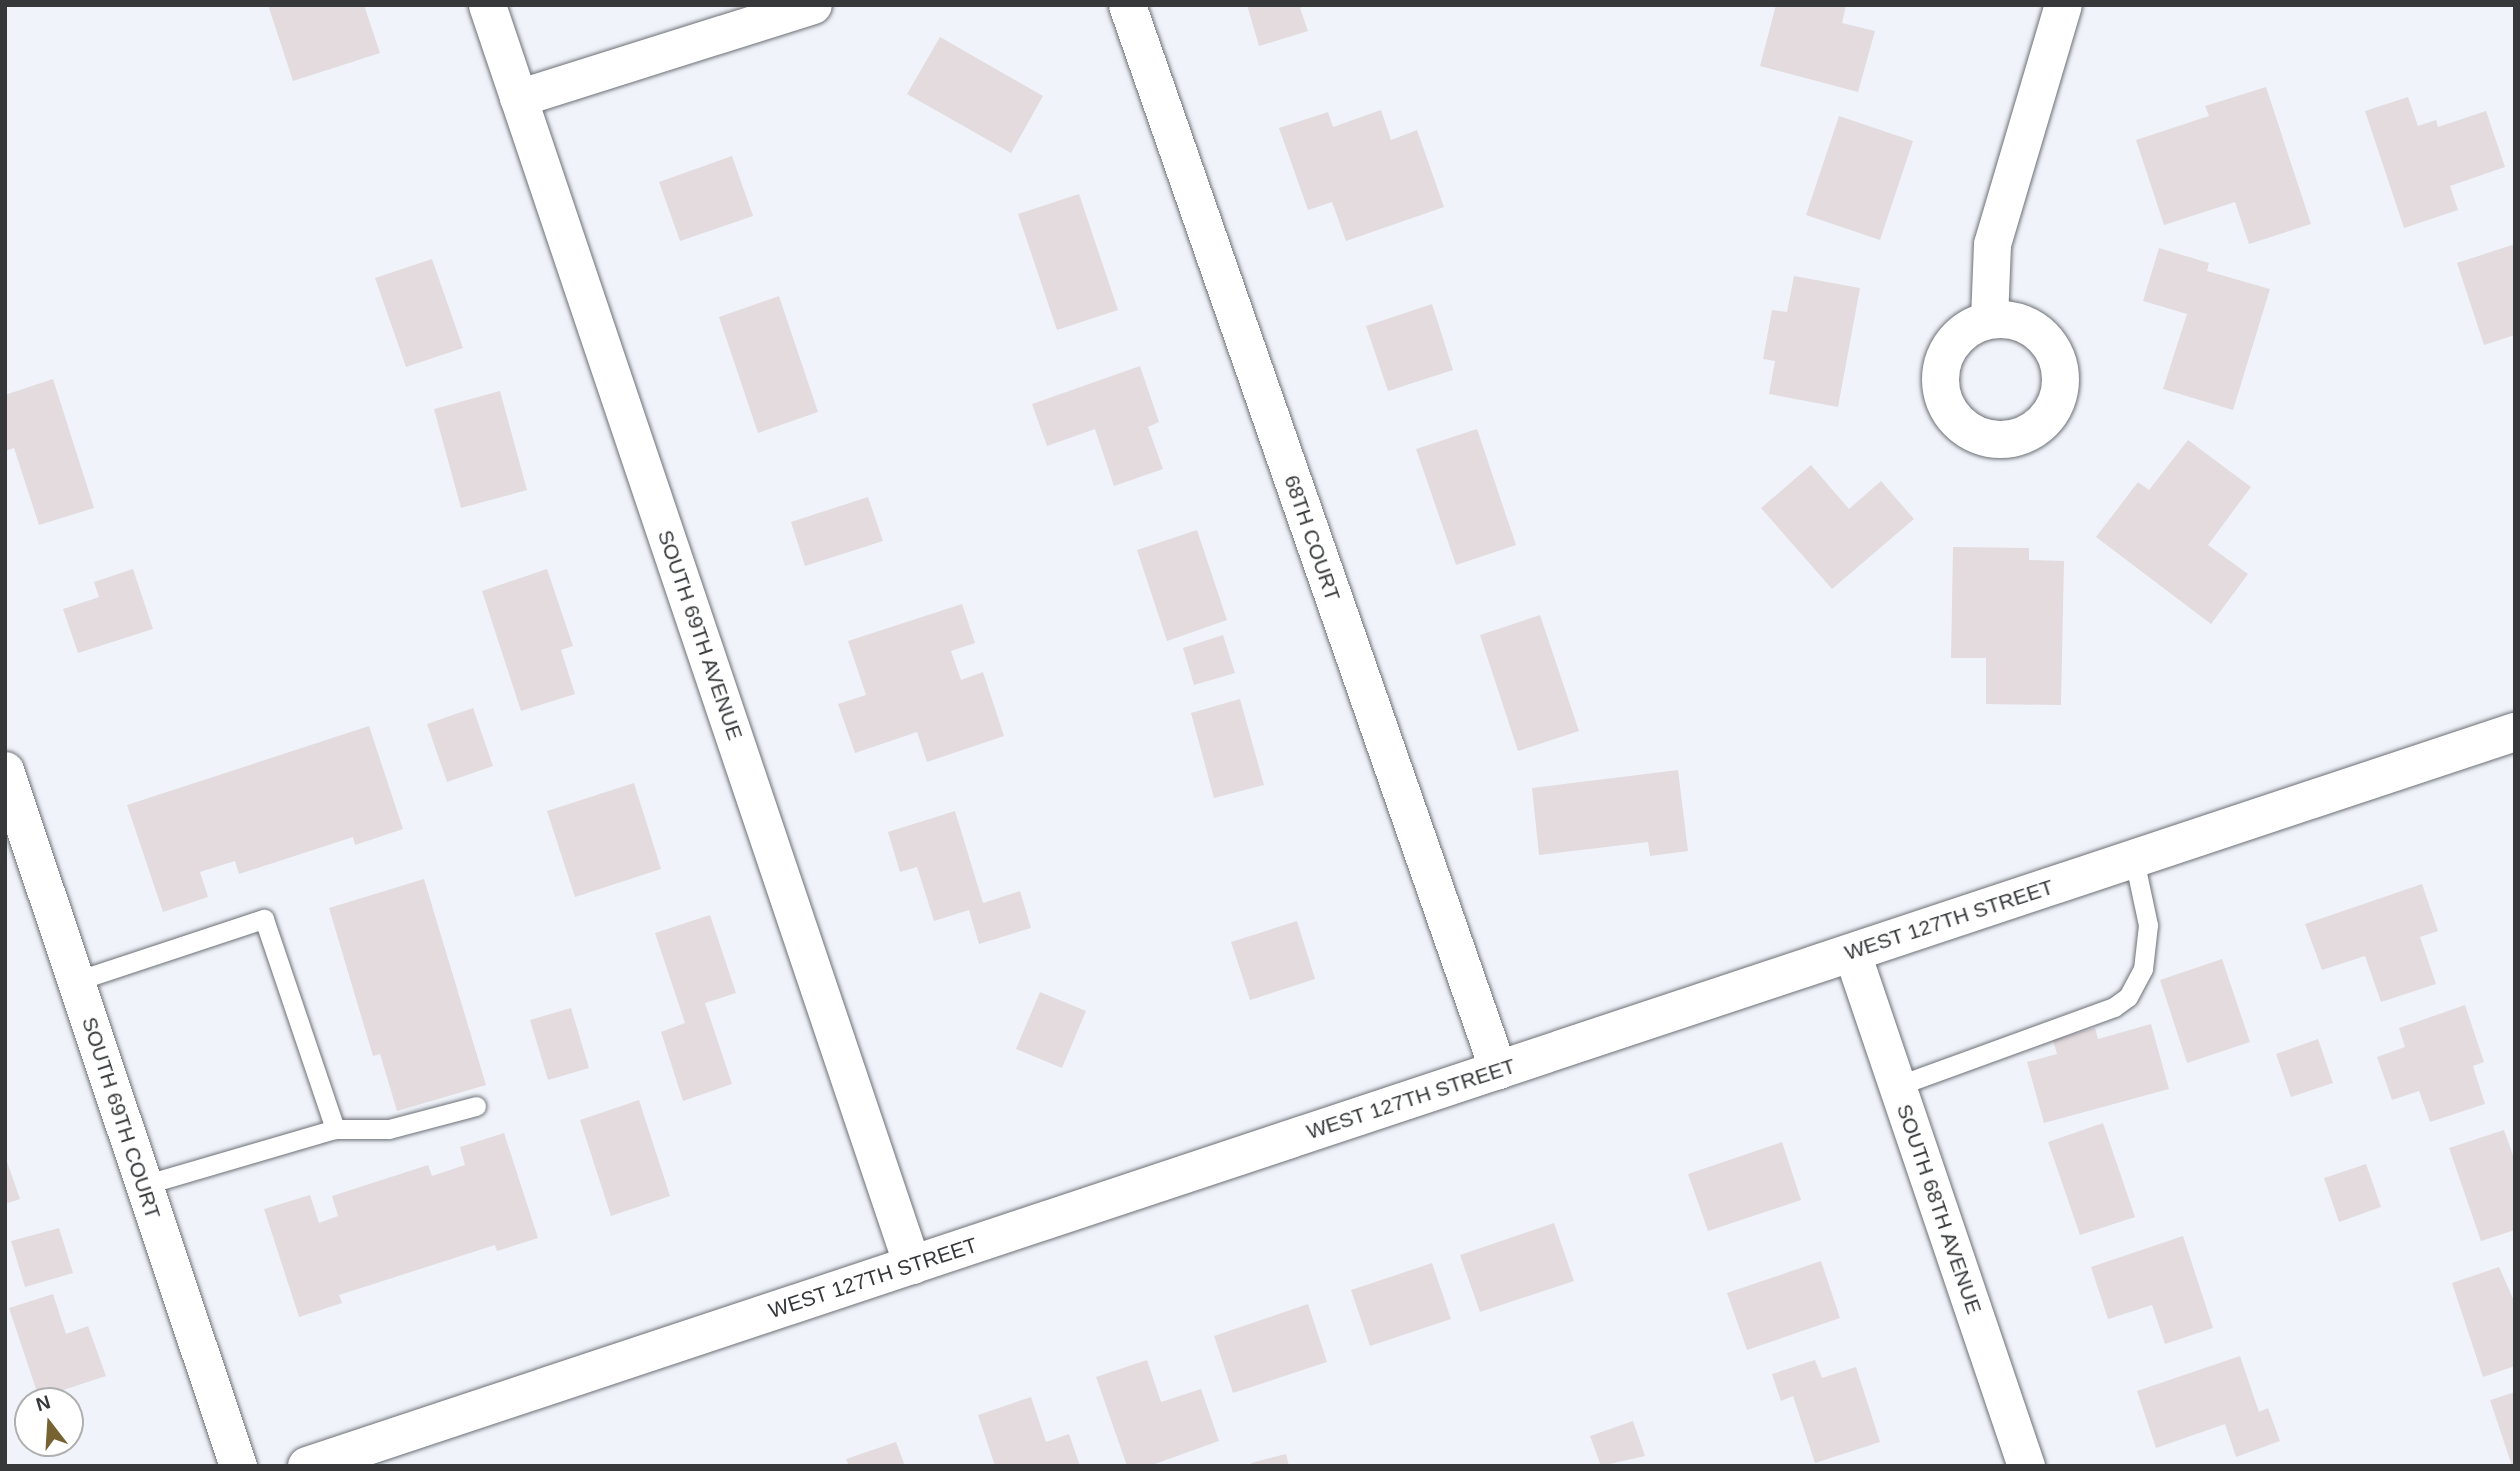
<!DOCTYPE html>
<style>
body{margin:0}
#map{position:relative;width:2520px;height:1471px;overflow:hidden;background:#f0f4fa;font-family:Arial,sans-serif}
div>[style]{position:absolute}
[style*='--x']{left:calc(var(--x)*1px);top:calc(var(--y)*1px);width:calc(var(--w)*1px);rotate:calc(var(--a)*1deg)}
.building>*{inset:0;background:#e3dbde}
.roads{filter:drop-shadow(0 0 2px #6d7076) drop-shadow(0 0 2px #6d7076)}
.lane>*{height:19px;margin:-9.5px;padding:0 9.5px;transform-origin:9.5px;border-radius:9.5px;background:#fff}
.street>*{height:37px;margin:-18.5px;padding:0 18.5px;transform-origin:18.5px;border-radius:18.5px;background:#fff}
.street>.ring{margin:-18.5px;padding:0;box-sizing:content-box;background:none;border:37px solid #fff;border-radius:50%}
.secondary>*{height:38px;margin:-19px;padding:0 19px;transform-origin:19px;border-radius:19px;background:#fff}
span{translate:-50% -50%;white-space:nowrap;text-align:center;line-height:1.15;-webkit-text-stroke:5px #fff;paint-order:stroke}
.street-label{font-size:21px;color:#36383a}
.frame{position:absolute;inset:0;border:7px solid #36383a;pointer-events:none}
.north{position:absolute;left:14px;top:1387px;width:70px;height:70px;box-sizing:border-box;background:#fff;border:2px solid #afafb0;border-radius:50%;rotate:343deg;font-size:19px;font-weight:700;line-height:28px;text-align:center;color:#36383a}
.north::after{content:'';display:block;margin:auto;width:24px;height:32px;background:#776332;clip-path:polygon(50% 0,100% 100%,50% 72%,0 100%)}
</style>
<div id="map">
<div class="building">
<i style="clip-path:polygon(268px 5px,364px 5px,380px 53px,293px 81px)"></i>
<i style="clip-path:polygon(1247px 5px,1307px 5px,1300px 8px,1308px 31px,1259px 46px)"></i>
<i style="clip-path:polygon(1776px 5px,1846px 5px,1842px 23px,1875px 31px,1858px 92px,1760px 66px)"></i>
<i style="clip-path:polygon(940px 37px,1043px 96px,1011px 153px,907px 94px)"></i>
<i style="clip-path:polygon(2266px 87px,2311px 224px,2249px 244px,2235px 202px,2164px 225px,2136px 140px,2209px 116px,2205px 106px)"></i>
<i style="clip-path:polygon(2408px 97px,2418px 126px,2436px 120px,2438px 127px,2486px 111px,2505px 167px,2450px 186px,2458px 210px,2404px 228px,2365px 111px)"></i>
<i style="clip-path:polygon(1381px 110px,1391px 140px,1417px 130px,1444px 207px,1346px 241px,1332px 202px,1308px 210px,1279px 128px,1328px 112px,1333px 127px)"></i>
<i style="clip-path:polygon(1839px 116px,1913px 141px,1880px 240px,1806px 215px)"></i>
<i style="clip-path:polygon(732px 156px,753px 216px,680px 241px,659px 182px)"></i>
<i style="clip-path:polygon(1079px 194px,1118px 310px,1057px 330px,1018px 214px)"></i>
<i style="clip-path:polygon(2515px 244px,2515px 335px,2484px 345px,2457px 263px)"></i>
<i style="clip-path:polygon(2159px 248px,2209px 263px,2207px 271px,2270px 289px,2233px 410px,2163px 389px,2187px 314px,2143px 301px)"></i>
<i style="clip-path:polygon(432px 259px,463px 348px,406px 367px,375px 278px)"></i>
<i style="clip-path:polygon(1794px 276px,1860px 288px,1838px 407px,1769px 394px,1775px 361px,1763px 359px,1772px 310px,1787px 312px)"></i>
<i style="clip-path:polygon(779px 296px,818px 412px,758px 433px,719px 317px)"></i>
<i style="clip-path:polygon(1432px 304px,1453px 370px,1388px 391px,1366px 326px)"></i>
<i style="clip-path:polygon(1140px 366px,1159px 422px,1148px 427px,1163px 469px,1114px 486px,1095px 429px,1047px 446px,1032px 404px)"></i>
<i style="clip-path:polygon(53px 379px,94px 508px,39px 525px,14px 448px,5px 451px,5px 395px)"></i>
<i style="clip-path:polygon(500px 391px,527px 490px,461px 508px,434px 409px)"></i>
<i style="clip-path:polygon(1477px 429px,1516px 545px,1456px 565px,1416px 449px)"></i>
<i style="clip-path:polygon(2188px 440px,2251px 487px,2208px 545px,2248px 574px,2211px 624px,2096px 537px,2138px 482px,2149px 490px)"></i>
<i style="clip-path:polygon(1811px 465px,1849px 509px,1881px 481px,1914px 519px,1832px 589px,1761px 508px)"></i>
<i style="clip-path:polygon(868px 497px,883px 541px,805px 566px,791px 522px)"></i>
<i style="clip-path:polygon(1197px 530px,1227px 620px,1167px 641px,1137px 550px)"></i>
<i style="clip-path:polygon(1953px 547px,2029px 548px,2029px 560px,2064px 561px,2061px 705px,1986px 704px,1986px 658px,1951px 658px)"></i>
<i style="clip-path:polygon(133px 569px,153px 629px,78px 653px,63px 609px,99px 597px,94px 582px)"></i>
<i style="clip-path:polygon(547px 569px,573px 646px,561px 650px,575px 694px,521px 711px,482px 591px)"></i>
<i style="clip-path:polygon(962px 604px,975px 643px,951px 651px,961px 680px,983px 672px,1004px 736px,927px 762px,917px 732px,855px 753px,838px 704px,866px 695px,848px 641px)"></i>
<i style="clip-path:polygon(1540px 615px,1579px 731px,1518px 751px,1480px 635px)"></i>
<i style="clip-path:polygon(1223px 635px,1235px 673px,1194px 685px,1183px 648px)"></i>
<i style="clip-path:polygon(1240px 699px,1264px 785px,1214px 798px,1191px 713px)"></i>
<i style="clip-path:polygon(473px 708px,493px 766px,447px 782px,427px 724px)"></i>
<i style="clip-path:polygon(369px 726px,403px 829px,355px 845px,353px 837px,239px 874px,235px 861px,200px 872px,208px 897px,163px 912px,127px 805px)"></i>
<i style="clip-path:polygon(1678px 770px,1688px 851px,1650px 856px,1648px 842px,1539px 855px,1532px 788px)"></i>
<i style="clip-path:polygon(634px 783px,661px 869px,575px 897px,547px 811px)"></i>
<i style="clip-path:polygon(955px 811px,983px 903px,1020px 891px,1031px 928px,979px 944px,969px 910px,934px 921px,917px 867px,900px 872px,888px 832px)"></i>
<i style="clip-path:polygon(424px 879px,486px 1085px,397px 1111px,380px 1054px,373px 1056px,329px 908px)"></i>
<i style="clip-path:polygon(2422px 884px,2438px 931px,2420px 937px,2436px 984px,2381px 1002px,2365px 956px,2322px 970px,2305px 924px)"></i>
<i style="clip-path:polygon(710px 915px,736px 993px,705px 1003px,732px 1084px,683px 1101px,661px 1032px,685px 1023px,655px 933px)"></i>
<i style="clip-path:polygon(1297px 921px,1315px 979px,1250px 1000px,1231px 942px)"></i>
<i style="clip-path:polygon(2222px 959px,2250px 1042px,2187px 1063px,2160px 980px)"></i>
<i style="clip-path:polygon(1040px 992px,1086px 1011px,1062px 1068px,1016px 1049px)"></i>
<i style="clip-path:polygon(2465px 1005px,2484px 1062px,2473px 1066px,2485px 1104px,2430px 1122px,2419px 1091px,2392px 1100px,2377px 1057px,2405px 1047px,2399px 1028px)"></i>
<i style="clip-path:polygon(571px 1008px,589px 1068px,548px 1080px,530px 1020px)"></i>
<i style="clip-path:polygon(2151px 1024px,2169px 1089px,2044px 1123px,2027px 1062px,2057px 1054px,2053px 1040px,2095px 1028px,2098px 1039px)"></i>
<i style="clip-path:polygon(2318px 1039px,2333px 1083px,2291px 1097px,2276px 1054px)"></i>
<i style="clip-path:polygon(639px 1100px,670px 1196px,611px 1216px,580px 1120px)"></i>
<i style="clip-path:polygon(2103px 1123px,2135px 1217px,2080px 1235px,2048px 1142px)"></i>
<i style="clip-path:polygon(2504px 1130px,2515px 1161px,2515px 1230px,2481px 1241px,2449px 1148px)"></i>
<i style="clip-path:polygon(504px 1133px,538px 1238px,497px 1251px,495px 1245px,339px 1295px,342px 1303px,299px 1317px,264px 1209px,310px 1195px,319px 1223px,338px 1216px,332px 1196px,428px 1165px,432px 1176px,465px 1165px,460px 1147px)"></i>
<i style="clip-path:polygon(1782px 1142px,1801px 1200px,1708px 1231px,1688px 1174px)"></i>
<i style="clip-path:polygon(5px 1156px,20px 1199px,5px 1204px)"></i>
<i style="clip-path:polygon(2366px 1164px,2381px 1207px,2339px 1222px,2324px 1178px)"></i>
<i style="clip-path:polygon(1554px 1223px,1574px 1281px,1480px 1312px,1460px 1255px)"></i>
<i style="clip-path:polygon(59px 1228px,73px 1273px,25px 1287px,11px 1241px)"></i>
<i style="clip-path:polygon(2183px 1236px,2213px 1328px,2165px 1344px,2152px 1305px,2108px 1319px,2091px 1267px)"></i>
<i style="clip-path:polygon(1821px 1261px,1840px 1318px,1747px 1350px,1727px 1293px)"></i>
<i style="clip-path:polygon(1432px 1263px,1451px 1319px,1370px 1346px,1351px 1290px)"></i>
<i style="clip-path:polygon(2499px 1267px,2515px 1303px,2515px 1366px,2483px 1377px,2452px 1283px)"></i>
<i style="clip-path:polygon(53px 1294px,66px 1334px,88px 1326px,106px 1376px,39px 1398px,9px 1308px)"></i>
<i style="clip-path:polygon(1308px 1304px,1327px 1362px,1233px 1393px,1214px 1336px)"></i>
<i style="clip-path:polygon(2240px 1356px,2259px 1412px,2268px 1408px,2280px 1441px,2236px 1457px,2225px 1424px,2156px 1448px,2137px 1391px)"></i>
<i style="clip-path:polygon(1147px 1360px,1161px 1402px,1201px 1389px,1219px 1441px,1149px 1466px,1127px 1466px,1096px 1377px)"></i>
<i style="clip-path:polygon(1815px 1360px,1822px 1378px,1856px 1367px,1880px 1442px,1815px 1463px,1793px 1396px,1781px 1401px,1772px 1374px)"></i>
<i style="clip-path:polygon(2515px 1392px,2515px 1466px,2512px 1466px,2490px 1400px)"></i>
<i style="clip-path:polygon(1031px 1397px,1046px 1442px,1069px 1434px,1080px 1466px,995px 1466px,978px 1415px)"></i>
<i style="clip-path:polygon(1633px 1421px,1645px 1456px,1601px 1466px,1590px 1436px)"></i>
<i style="clip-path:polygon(896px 1442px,905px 1466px,849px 1466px,846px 1459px)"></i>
<i style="clip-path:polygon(1286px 1454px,1289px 1466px,1252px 1466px,1251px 1463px)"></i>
</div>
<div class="roads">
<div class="lane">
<i style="--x:76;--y:981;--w:198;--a:-18.3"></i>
<i style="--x:264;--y:919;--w:222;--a:71.3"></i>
<i style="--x:335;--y:1129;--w:199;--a:163.7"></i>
<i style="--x:1897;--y:1086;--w:231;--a:-20"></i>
<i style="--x:2114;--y:1007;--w:17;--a:-36"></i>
<i style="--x:2128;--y:997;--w:32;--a:-62"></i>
<i style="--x:2143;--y:969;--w:44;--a:-83.5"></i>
<i style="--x:2148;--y:925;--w:67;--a:-102"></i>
<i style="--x:335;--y:1129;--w:54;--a:0"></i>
<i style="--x:389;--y:1129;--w:90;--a:-14.8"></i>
</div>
<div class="street">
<i style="--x:487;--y:5;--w:1330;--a:71.36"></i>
<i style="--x:1127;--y:5;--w:1128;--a:70.79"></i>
<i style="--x:518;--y:98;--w:309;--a:-17.5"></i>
<i style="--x:1989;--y:319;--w:75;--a:-87.7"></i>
<i style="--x:1992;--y:244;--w:249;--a:-73.5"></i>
<i class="ring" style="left:1940px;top:319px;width:83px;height:83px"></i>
<i style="--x:5;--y:770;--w:734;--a:71.49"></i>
<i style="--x:1852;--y:953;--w:542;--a:71.26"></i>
</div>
<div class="secondary">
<i style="--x:307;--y:1466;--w:2327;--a:-18.39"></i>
</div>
</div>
<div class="street-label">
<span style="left:1312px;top:538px;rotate:71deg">68TH COURT</span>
<span style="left:700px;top:635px;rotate:71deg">SOUTH 69TH AVENUE</span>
<span style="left:1949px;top:920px;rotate:-18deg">WEST 127TH STREET</span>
<span style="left:1411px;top:1099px;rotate:-18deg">WEST 127TH STREET</span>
<span style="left:121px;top:1118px;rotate:72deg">SOUTH 69TH COURT</span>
<span style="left:1939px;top:1209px;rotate:71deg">SOUTH 68TH AVENUE</span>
<span style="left:873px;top:1278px;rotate:-18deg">WEST 127TH STREET</span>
</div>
<div class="frame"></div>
<div class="north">N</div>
</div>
